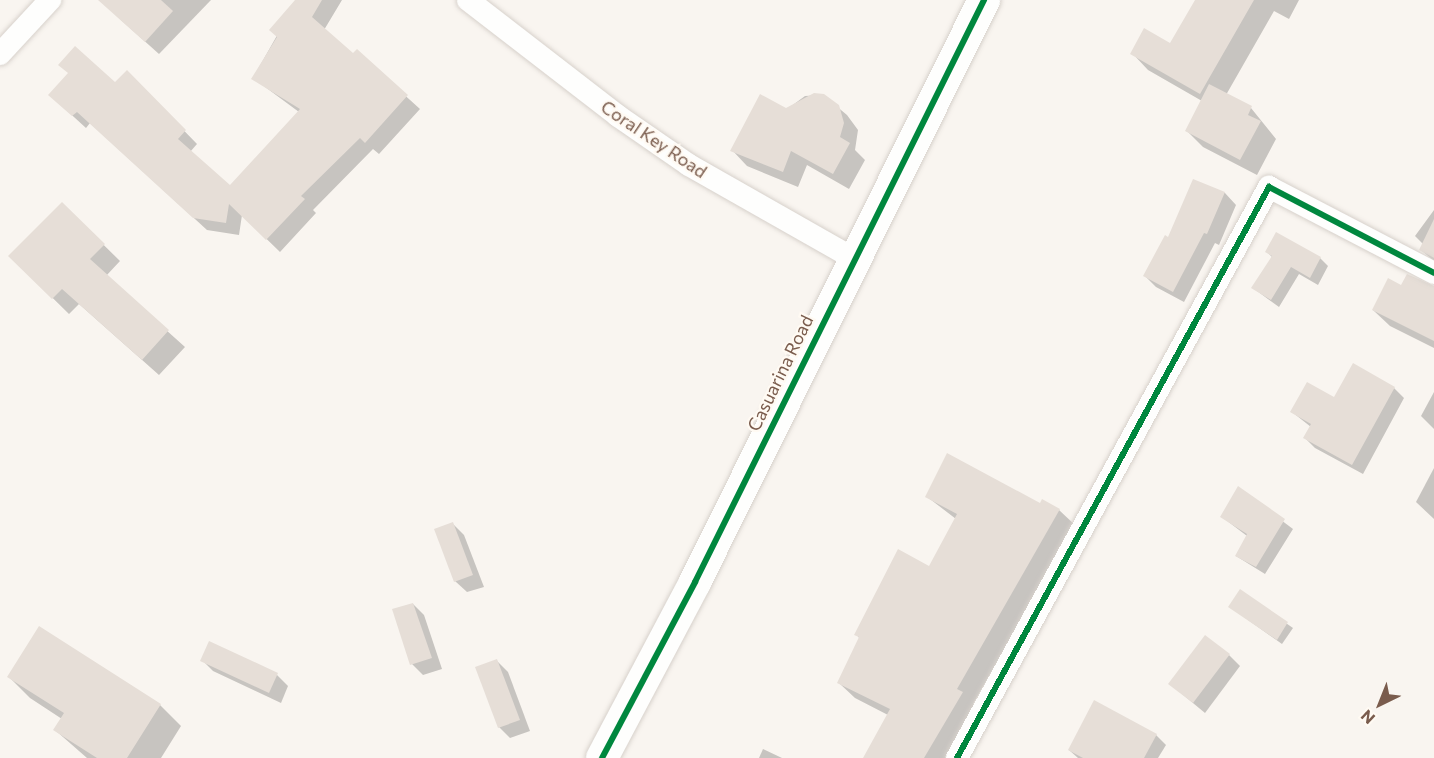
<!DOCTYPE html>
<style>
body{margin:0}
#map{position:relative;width:1434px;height:758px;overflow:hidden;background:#f9f5f0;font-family:Commissioner,sans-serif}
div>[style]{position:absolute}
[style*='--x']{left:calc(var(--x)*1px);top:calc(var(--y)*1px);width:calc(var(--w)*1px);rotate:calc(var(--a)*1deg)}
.shadow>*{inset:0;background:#0003}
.building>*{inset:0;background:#e6ded7}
.roads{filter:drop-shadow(0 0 2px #d7d1cb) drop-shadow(0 0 2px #d7d1cb)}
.street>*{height:22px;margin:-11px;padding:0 11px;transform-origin:11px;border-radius:11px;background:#fefefd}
.secondary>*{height:32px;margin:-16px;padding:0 16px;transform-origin:16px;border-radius:16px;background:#fefefd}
.cycleway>*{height:6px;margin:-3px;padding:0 3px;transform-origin:3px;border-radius:3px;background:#00873e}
span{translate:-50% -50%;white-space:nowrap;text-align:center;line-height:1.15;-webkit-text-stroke:4.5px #fffaf3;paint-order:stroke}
.street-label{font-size:18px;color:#7a5c4d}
.north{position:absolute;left:1350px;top:674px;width:60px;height:60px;-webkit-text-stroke:4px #fffaf3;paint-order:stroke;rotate:223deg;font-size:16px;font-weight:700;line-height:24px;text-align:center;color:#7a5c4d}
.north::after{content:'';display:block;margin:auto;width:21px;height:27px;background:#7a5c4d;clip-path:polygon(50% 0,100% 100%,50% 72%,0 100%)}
</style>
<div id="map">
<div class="shadow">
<i style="clip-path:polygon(116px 0,211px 0,159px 54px,121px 20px)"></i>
<i style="clip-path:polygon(297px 0,342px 0,324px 30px,353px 56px,357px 52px,420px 109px,379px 154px,373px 149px,313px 210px,316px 213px,280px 252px,242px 215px,239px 235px,207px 230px,90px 123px,86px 128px,63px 107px,115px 84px,127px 72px,197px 144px,190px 152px,230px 187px,299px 112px,253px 78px)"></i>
<i style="clip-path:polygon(1197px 0,1299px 0,1289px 19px,1274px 11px,1226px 95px,1251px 108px,1276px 139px,1257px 175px,1203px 147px,1187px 131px,1202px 101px,1148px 70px,1132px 53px,1171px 46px)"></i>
<i style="clip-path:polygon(823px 95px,847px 115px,858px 130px,855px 150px,865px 160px,849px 189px,807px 165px,798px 187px,747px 166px,732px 150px,805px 96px)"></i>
<i style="clip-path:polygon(1194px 181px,1225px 193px,1236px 205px,1219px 245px,1215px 243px,1184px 302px,1156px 287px,1145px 276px,1169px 239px)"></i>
<i style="clip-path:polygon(62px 204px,120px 261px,106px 276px,185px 347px,159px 375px,79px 304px,69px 314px,10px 256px)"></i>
<i style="clip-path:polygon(1434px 210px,1434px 261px,1421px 250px,1423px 244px,1415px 236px)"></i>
<i style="clip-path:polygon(1267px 252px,1320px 258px,1328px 266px,1318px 285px,1299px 274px,1279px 307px,1253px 288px,1272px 257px)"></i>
<i style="clip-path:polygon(1434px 287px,1434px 348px,1390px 326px,1373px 310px)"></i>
<i style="clip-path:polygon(1394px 388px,1404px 398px,1363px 474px,1315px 448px,1305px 438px,1311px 427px,1292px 412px)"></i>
<i style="clip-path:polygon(1434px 392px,1434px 429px,1421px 416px)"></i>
<i style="clip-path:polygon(1434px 468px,1434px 519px,1416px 502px)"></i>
<i style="clip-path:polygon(1238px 488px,1293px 529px,1265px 574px,1236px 556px,1247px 536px,1222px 517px)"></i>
<i style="clip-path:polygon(926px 496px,1041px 505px,1059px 510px,1075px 525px,973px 704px,978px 709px,950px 758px,864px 758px,888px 715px,855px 698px,839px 683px,860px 639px,856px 634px,929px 568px,956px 519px)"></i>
<i style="clip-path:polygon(453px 524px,464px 535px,484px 587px,467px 592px,455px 581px)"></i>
<i style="clip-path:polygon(1240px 591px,1293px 628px,1282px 644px,1230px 607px)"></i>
<i style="clip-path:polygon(413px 604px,424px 615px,442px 669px,423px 675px,412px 664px)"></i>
<i style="clip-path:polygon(39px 628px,160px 705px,181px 726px,161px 758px,87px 758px,55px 730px,62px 719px,30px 698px,9px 677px)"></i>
<i style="clip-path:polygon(210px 643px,277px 675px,288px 686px,281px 703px,213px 671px,202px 660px)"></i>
<i style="clip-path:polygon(1229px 655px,1240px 666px,1205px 713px,1170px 684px)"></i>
<i style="clip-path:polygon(497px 661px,508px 672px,530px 731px,510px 738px,499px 727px)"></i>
<i style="clip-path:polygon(1095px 702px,1156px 735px,1166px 745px,1158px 758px,1078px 758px,1069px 750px)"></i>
<i style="clip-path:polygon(763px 749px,782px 758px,759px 758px)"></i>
</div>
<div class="building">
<i style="clip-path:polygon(98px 0,161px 0,173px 11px,145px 42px)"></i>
<i style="clip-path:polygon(295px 0,322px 0,312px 17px,353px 53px,357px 49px,408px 95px,365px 143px,360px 138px,301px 196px,305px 199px,266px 240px,229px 204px,226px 223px,193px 218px,77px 112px,72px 116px,48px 95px,68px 73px,58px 65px,75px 46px,115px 82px,127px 70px,186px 130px,178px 139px,230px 185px,300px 109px,251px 79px,277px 37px,269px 30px)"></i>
<i style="clip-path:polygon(1195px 0,1254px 0,1200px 94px,1130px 54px,1144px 28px,1170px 43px)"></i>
<i style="clip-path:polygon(1209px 84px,1252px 106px,1248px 115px,1261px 121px,1240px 160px,1185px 131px)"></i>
<i style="clip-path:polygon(760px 94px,786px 108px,814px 93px,824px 94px,839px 105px,844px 123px,840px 137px,850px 143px,833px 174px,791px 151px,783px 172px,730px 151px)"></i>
<i style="clip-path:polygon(1193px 179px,1225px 192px,1207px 234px,1204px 233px,1173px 292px,1143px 276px,1165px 235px,1168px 237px)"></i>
<i style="clip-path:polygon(62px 202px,105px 244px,90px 259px,169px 330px,142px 360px,62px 289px,52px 299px,8px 256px)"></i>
<i style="clip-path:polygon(1434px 219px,1434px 258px,1419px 250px)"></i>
<i style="clip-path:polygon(1276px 232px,1321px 257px,1310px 278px,1291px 267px,1271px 300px,1251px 288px,1272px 256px,1265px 252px)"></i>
<i style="clip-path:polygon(1407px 274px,1434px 286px,1434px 341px,1372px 310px,1388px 278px,1401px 285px)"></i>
<i style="clip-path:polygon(1353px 363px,1395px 387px,1352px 465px,1303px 438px,1311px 424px,1290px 412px,1307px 382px,1334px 397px)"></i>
<i style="clip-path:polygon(947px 453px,1040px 503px,1042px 499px,1060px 509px,957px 689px,963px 692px,924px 758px,863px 758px,890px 709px,837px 683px,859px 637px,854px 635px,898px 549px,929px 566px,957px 514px,925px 497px)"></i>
<i style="clip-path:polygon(1238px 486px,1285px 519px,1256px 567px,1235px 556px,1247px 534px,1220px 517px)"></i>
<i style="clip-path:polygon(453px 522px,473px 575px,454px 582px,434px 529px)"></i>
<i style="clip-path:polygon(1240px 589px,1288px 622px,1277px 640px,1228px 607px)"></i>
<i style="clip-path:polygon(413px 603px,432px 658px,410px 665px,392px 609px)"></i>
<i style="clip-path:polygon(39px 626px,161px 704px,127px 758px,97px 758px,53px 730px,64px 713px,7px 677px)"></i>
<i style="clip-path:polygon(1205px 635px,1230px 654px,1193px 703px,1168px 684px)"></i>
<i style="clip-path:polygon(209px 641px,278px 673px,269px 693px,200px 661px)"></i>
<i style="clip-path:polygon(497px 659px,520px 720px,498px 728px,475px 667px)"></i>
<i style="clip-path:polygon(1094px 700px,1157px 734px,1144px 758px,1083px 758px,1068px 750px)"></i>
</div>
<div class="roads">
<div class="street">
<i style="--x:468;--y:0;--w:190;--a:37.7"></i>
<i style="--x:618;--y:116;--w:86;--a:34.6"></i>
<i style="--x:689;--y:165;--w:189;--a:29.6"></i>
<i style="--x:0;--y:54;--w:74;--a:-47.2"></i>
<i style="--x:957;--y:758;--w:651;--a:-61.35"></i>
<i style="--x:1269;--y:187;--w:186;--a:27.5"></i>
</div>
<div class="secondary">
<i style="--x:602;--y:758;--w:199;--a:-62.1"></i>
<i style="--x:695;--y:582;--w:650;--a:-63.59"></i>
</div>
</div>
<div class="cycleway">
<i style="--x:602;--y:758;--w:199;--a:-62.1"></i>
<i style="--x:695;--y:582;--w:650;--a:-63.59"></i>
<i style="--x:957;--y:758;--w:651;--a:-61.35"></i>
<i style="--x:1269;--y:187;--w:186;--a:27.5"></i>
</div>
<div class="street-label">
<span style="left:654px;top:139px;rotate:34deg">Coral Key Road</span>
<span style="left:780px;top:373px;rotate:-64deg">Casuarina Road</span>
</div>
<div class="north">N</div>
</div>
